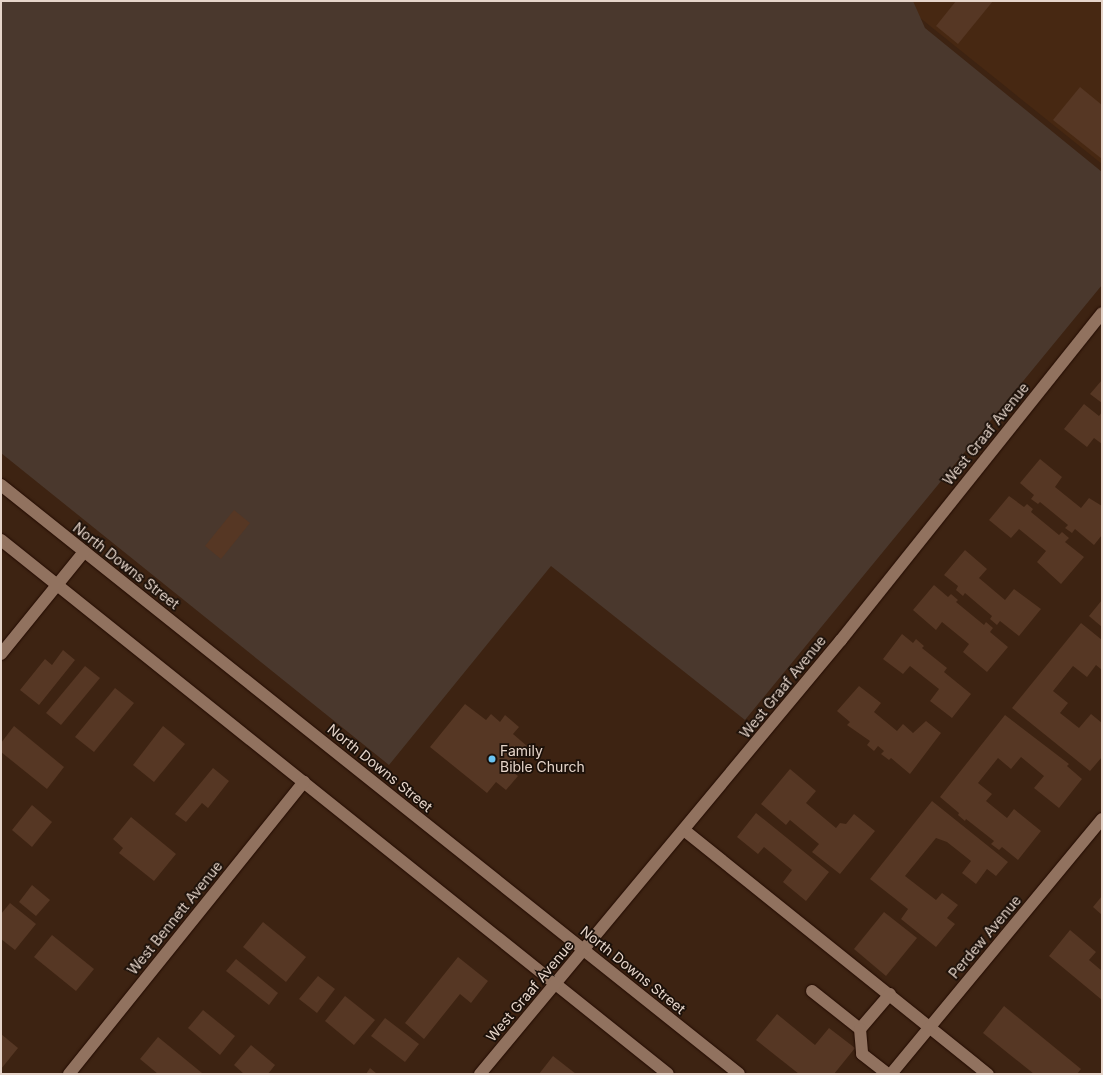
<!DOCTYPE html>
<style>
body{margin:0}
#map{position:relative;width:1103px;height:1075px;overflow:hidden;background:#3d2312;font-family:Inter,sans-serif}
div>[style]{position:absolute}
[style*='--x']{left:calc(var(--x)*1px);top:calc(var(--y)*1px);width:calc(var(--w)*1px);rotate:calc(var(--a)*1deg)}
.built>*{inset:0;background:#472812}
.green>*{inset:0;background:#4a382d}
.building>*{inset:0;background:#563724}
.roads{filter:drop-shadow(0 0 1px #230b00) drop-shadow(0 0 1px #230b00)}
.minor>*{height:12px;margin:-6px;padding:0 6px;transform-origin:6px;border-radius:6px;background:#91725f}
.dots>*{width:11px;height:11px;translate:-50% -50%;box-sizing:border-box;border:2px solid #1b1009;border-radius:50%}
span{translate:-50% -50%;white-space:nowrap;text-align:center;line-height:1.15;-webkit-text-stroke:3.5px #1b1009;paint-order:stroke}
.street-label{font-size:14px;color:#e6d5ca}
.poi-label{font-size:14px;color:#e6d5ca}
.left{translate:0 -50%;text-align:left}
.frame{position:absolute;inset:0;border:2px solid #e6d5ca;pointer-events:none}
</style>
<div id="map">
<div class="built">
<i style="clip-path:polygon(899px 1px,1102px 1px,1102px 164px)"></i>
</div>
<div class="green">
<i style="clip-path:polygon(1px 1px,913px 1px,925px 28px,1102px 172px,1102px 285px,745px 720px,551px 566px,389px 765px,1px 453px)"></i>
</div>
<div class="building">
<i style="clip-path:polygon(956px 1px,993px 1px,958px 44px,936px 26px)"></i>
<i style="clip-path:polygon(1080px 87px,1102px 105px,1102px 159px,1053px 120px)"></i>
<i style="clip-path:polygon(1102px 380px,1102px 403px,1090px 394px)"></i>
<i style="clip-path:polygon(1084px 404px,1099px 416px,1102px 412px,1102px 444px,1094px 438px,1087px 447px,1064px 429px)"></i>
<i style="clip-path:polygon(1040px 459px,1062px 477px,1055px 487px,1081px 508px,1089px 498px,1102px 506px,1102px 535px,1094px 545px,1075px 529px,1072px 533px,1065px 528px,1068px 525px,1040px 502px,1038px 504px,1031px 499px,1034px 495px,1020px 483px)"></i>
<i style="clip-path:polygon(1009px 496px,1024px 507px,1027px 504px,1033px 509px,1031px 512px,1059px 535px,1062px 532px,1069px 538px,1065px 542px,1084px 557px,1061px 584px,1037px 562px,1046px 551px,1019px 529px,1011px 538px,989px 520px)"></i>
<i style="clip-path:polygon(234px 510px,250px 523px,221px 559px,205px 546px)"></i>
<i style="clip-path:polygon(965px 550px,987px 569px,979px 578px,1005px 600px,1014px 589px,1041px 609px,1019px 636px,1000px 621px,997px 625px,990px 619px,992px 616px,965px 593px,963px 596px,956px 590px,958px 586px,944px 575px)"></i>
<i style="clip-path:polygon(934px 585px,948px 597px,951px 594px,958px 600px,956px 602px,984px 625px,986px 622px,993px 628px,990px 632px,1008px 647px,987px 672px,963px 652px,969px 644px,942px 622px,936px 630px,913px 610px)"></i>
<i style="clip-path:polygon(1102px 600px,1102px 627px,1089px 616px)"></i>
<i style="clip-path:polygon(1081px 623px,1102px 640px,1102px 670px,1096px 665px,1087px 677px,1073px 666px,1053px 691px,1068px 703px,1060px 713px,1079px 728px,1091px 714px,1102px 723px,1102px 757px,1090px 771px,1012px 708px)"></i>
<i style="clip-path:polygon(902px 634px,913px 643px,916px 639px,924px 646px,922px 648px,947px 668px,944px 672px,971px 694px,952px 718px,930px 701px,939px 689px,910px 666px,903px 674px,883px 659px)"></i>
<i style="clip-path:polygon(63px 650px,75px 660px,39px 705px,20px 690px,45px 659px,52px 665px)"></i>
<i style="clip-path:polygon(85px 666px,100px 678px,61px 725px,46px 713px)"></i>
<i style="clip-path:polygon(859px 686px,881px 703px,874px 712px,897px 731px,903px 724px,913px 733px,926px 721px,941px 733px,910px 774px,891px 758px,889px 760px,881px 754px,884px 751px,878px 746px,874px 751px,867px 745px,870px 741px,847px 725px,850px 722px,837px 711px)"></i>
<i style="clip-path:polygon(115px 688px,134px 703px,94px 752px,75px 737px)"></i>
<i style="clip-path:polygon(465px 704px,486px 720px,491px 714px,500px 722px,505px 715px,519px 727px,513px 734px,527px 746px,509px 769px,518px 776px,506px 790px,496px 782px,487px 793px,430px 747px)"></i>
<i style="clip-path:polygon(1005px 715px,1069px 764px,1067px 766px,1082px 779px,1059px 808px,1034px 788px,1044px 776px,1021px 757px,1011px 769px,998px 758px,978px 783px,992px 794px,986px 801px,1007px 818px,1014px 809px,1041px 831px,1018px 860px,1002px 847px,999px 850px,991px 844px,994px 841px,966px 819px,965px 821px,958px 815px,959px 813px,940px 797px)"></i>
<i style="clip-path:polygon(14px 726px,64px 767px,47px 789px,1px 752px,1px 743px)"></i>
<i style="clip-path:polygon(163px 726px,185px 744px,154px 782px,133px 765px)"></i>
<i style="clip-path:polygon(213px 768px,229px 781px,208px 808px,202px 803px,186px 822px,175px 814px)"></i>
<i style="clip-path:polygon(790px 769px,816px 791px,806px 803px,836px 828px,840px 823px,846px 824px,854px 814px,875px 831px,840px 874px,812px 852px,819px 844px,790px 820px,786px 825px,761px 804px)"></i>
<i style="clip-path:polygon(932px 801px,1008px 862px,996px 876px,987px 869px,976px 884px,962px 873px,971px 861px,947px 842px,936px 838px,905px 876px,936px 900px,942px 893px,958px 905px,947px 918px,955px 924px,936px 947px,901px 919px,908px 909px,870px 879px)"></i>
<i style="clip-path:polygon(32px 805px,52px 822px,32px 847px,12px 830px)"></i>
<i style="clip-path:polygon(756px 813px,829px 872px,806px 901px,783px 882px,792px 870px,764px 847px,758px 854px,737px 837px)"></i>
<i style="clip-path:polygon(131px 817px,176px 854px,154px 881px,119px 853px,123px 848px,113px 839px)"></i>
<i style="clip-path:polygon(32px 885px,50px 900px,36px 916px,19px 902px)"></i>
<i style="clip-path:polygon(1102px 896px,1102px 915px,1093px 907px)"></i>
<i style="clip-path:polygon(10px 903px,36px 924px,15px 950px,1px 939px,1px 914px)"></i>
<i style="clip-path:polygon(884px 912px,917px 938px,886px 976px,854px 949px)"></i>
<i style="clip-path:polygon(263px 922px,306px 957px,286px 982px,243px 947px)"></i>
<i style="clip-path:polygon(1070px 930px,1096px 952px,1089px 960px,1102px 971px,1102px 1000px,1049px 956px)"></i>
<i style="clip-path:polygon(52px 935px,94px 969px,76px 991px,34px 957px)"></i>
<i style="clip-path:polygon(458px 957px,488px 981px,471px 1003px,460px 994px,424px 1039px,405px 1023px)"></i>
<i style="clip-path:polygon(236px 959px,278px 993px,269px 1005px,226px 971px)"></i>
<i style="clip-path:polygon(318px 976px,335px 989px,317px 1013px,299px 999px)"></i>
<i style="clip-path:polygon(345px 996px,375px 1020px,354px 1045px,325px 1021px)"></i>
<i style="clip-path:polygon(1004px 1006px,1081px 1069px,1077px 1074px,1034px 1074px,983px 1033px)"></i>
<i style="clip-path:polygon(203px 1010px,235px 1036px,220px 1055px,188px 1028px)"></i>
<i style="clip-path:polygon(777px 1014px,815px 1045px,829px 1028px,855px 1048px,834px 1074px,799px 1074px,756px 1040px)"></i>
<i style="clip-path:polygon(385px 1018px,419px 1044px,405px 1062px,371px 1036px)"></i>
<i style="clip-path:polygon(1px 1034px,18px 1048px,1px 1069px)"></i>
<i style="clip-path:polygon(158px 1037px,202px 1073px,200px 1074px,158px 1074px,140px 1059px)"></i>
<i style="clip-path:polygon(251px 1045px,275px 1065px,268px 1074px,244px 1074px,234px 1065px)"></i>
<i style="clip-path:polygon(553px 1056px,576px 1074px,539px 1074px)"></i>
<i style="clip-path:polygon(370px 1068px,377px 1074px,366px 1074px)"></i>
</div>
<div class="roads">
<div class="minor">
<i style="--x:1;--y:485;--w:944;--a:38.59"></i>
<i style="--x:1;--y:540;--w:854;--a:38.68"></i>
<i style="--x:1;--y:654;--w:132;--a:-50.9"></i>
<i style="--x:684;--y:830;--w:390;--a:38.8"></i>
<i style="--x:812;--y:991;--w:61;--a:38.4"></i>
<i style="--x:860;--y:1029;--w:46;--a:-49.4"></i>
<i style="--x:860;--y:1029;--w:25;--a:85"></i>
<i style="--x:862;--y:1054;--w:33;--a:38"></i>
<i style="--x:69;--y:1074;--w:375;--a:-51.2"></i>
<i style="--x:480;--y:1074;--w:565;--a:-50.25"></i>
<i style="--x:841;--y:640;--w:418;--a:-51.4"></i>
<i style="--x:891;--y:1074;--w:331;--a:-50.4"></i>
</div>
</div>
<div class="dots">
<i style="left:492px;top:759px;background:#6ac3f1"></i>
</div>
<div class="street-label">
<span style="left:986px;top:434px;rotate:-51deg">West Graaf Avenue</span>
<span style="left:126px;top:566px;rotate:38deg">North Downs Street</span>
<span style="left:783px;top:687px;rotate:-51deg">West Graaf Avenue</span>
<span style="left:380px;top:768px;rotate:39deg">North Downs Street</span>
<span style="left:175px;top:918px;rotate:-51deg">West Bennett Avenue</span>
<span style="left:985px;top:937px;rotate:-50deg">Perdew Avenue</span>
<span style="left:633px;top:970px;rotate:39deg">North Downs Street</span>
<span style="left:530px;top:991px;rotate:-50deg">West Graaf Avenue</span>
</div>
<div class="poi-label">
<span class="left" style="left:500px;top:759px">Family<br>Bible Church</span>
</div>
<div class="frame"></div>
</div>
